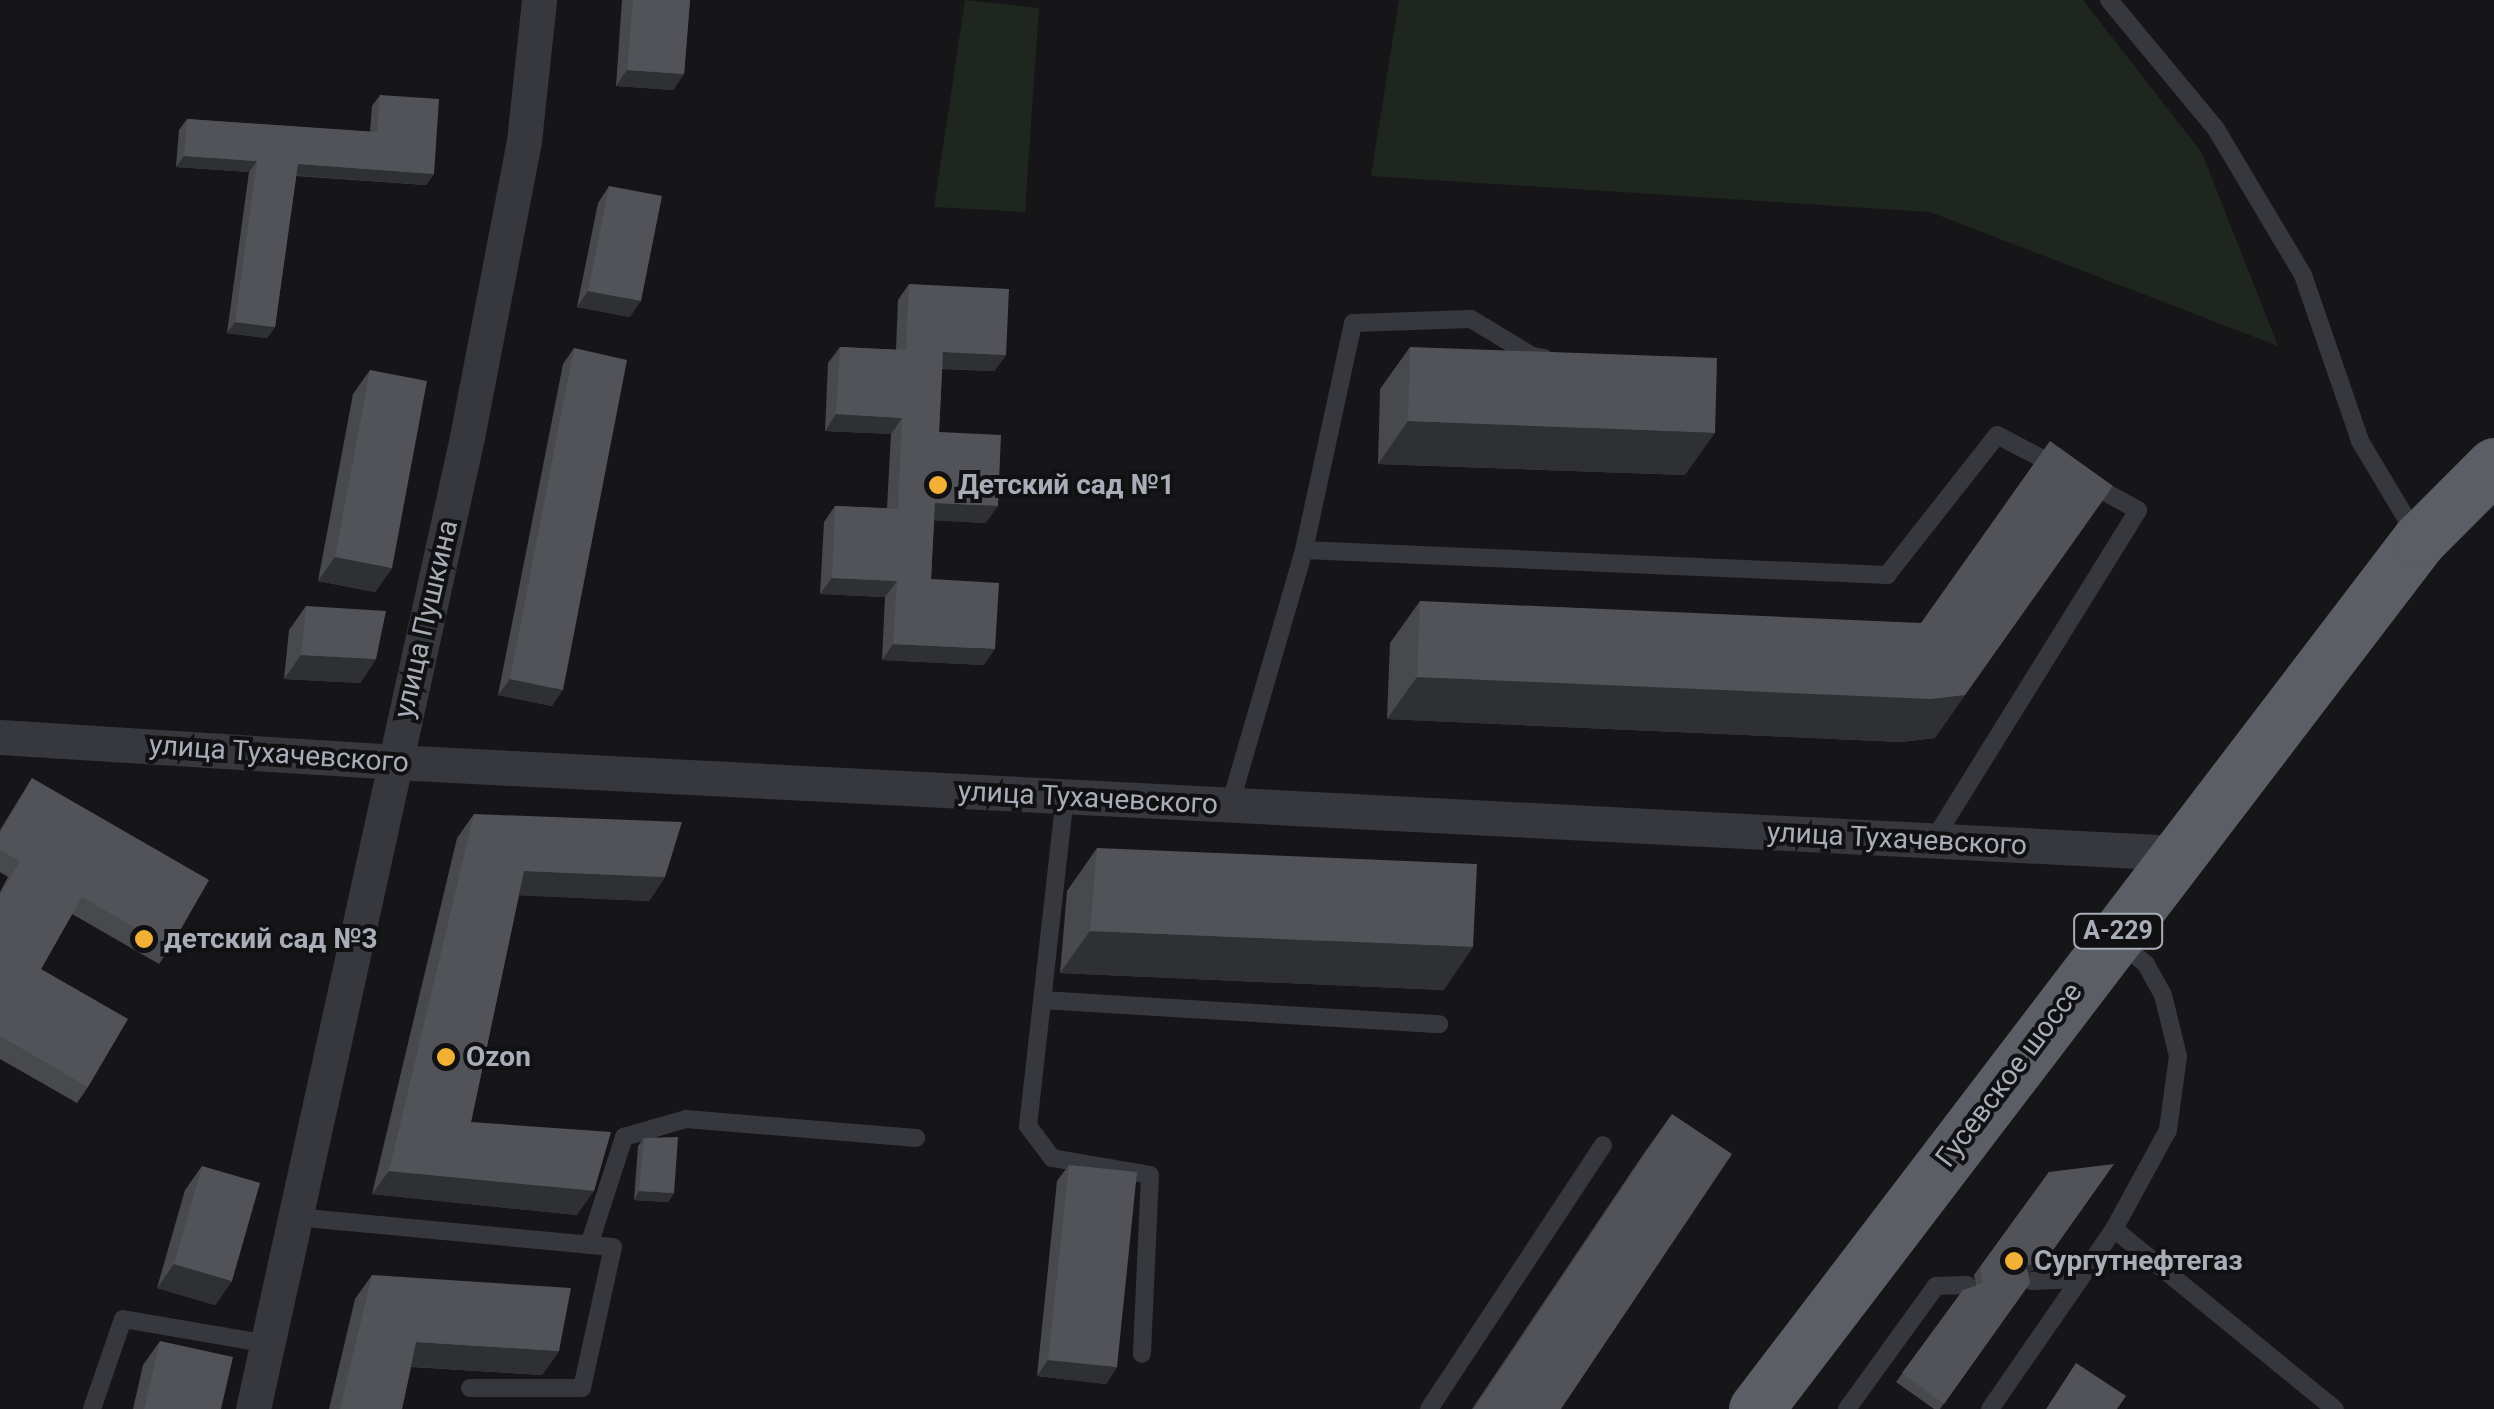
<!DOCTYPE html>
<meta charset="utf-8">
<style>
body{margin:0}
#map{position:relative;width:2494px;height:1409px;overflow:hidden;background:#161618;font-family:Roboto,sans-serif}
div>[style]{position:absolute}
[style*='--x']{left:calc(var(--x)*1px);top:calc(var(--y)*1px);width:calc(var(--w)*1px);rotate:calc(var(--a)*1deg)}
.green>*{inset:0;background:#1e261f}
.service>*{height:18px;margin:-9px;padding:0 9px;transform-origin:9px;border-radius:9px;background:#37383d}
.minor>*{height:35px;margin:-17.5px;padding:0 17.5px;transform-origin:17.5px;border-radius:17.5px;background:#37383d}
.trunk>*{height:55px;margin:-27.5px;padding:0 27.5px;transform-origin:27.5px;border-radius:27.5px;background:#5b5e65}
.wall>*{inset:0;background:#47494d}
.shaded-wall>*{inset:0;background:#2f3033}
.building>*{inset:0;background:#525359}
.dots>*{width:28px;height:28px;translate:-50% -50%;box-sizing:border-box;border:5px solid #111113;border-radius:50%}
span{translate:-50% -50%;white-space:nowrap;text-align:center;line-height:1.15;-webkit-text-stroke:8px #111113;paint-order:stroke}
.shield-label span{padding:2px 8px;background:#111113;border:2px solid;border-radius:8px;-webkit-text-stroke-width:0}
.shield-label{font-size:25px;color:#a8adb8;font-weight:700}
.poi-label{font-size:28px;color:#a8adb8;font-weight:700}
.left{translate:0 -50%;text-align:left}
.street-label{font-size:28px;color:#a8adb8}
</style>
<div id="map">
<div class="green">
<i style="clip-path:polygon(965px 0,1039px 8px,1025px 212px,934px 207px)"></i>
<i style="clip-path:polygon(1399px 0,2083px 0,2202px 153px,2278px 346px,1930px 212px,1371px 176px)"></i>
</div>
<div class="service">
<i style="--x:2109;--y:0;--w:168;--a:50.3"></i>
<i style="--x:2216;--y:129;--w:170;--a:59.2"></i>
<i style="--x:2303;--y:275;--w:176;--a:71"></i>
<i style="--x:2360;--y:441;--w:109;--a:59.2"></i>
<i style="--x:1304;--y:550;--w:232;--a:-77.8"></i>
<i style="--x:1353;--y:323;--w:118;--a:-1.9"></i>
<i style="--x:1471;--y:319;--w:71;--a:31.2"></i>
<i style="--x:1532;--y:356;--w:12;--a:9"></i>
<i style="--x:1065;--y:796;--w:332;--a:96.4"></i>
<i style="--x:1028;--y:1126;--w:40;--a:53"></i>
<i style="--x:1052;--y:1158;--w:99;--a:9.8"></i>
<i style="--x:1150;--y:1175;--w:179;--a:92.6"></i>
<i style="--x:1230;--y:805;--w:266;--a:-73.8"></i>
<i style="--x:1304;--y:550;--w:584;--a:2.46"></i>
<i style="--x:1887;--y:575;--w:178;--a:-51.8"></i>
<i style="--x:1997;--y:435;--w:69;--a:27.7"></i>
<i style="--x:1933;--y:841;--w:389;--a:-58.2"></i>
<i style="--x:2138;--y:510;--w:55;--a:-151.6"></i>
<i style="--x:1042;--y:1000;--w:398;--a:3.5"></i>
<i style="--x:295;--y:1217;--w:319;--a:5.4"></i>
<i style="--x:613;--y:1247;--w:144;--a:102.4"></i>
<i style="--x:582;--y:1388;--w:112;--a:180"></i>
<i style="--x:2114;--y:1229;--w:285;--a:39.2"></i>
<i style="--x:589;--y:1245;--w:114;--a:-72"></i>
<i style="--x:624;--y:1137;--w:65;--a:-16.2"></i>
<i style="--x:686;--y:1119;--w:231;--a:4.7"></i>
<i style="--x:2031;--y:1281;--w:49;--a:-2.3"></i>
<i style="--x:2080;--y:1279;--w:60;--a:-55.8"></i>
<i style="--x:2114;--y:1229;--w:113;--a:-61.4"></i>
<i style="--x:2168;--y:1130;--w:75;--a:-82.3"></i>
<i style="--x:2178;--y:1056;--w:63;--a:-103.8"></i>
<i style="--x:2163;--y:995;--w:35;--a:-119"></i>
<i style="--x:2146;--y:964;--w:35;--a:-141"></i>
<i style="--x:92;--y:1409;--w:95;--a:-71"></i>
<i style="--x:123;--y:1319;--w:146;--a:9.8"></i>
<i style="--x:1429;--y:1409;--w:316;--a:-56.6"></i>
<i style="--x:1847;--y:1409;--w:152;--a:-54.1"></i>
<i style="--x:1936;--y:1286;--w:31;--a:-2"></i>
<i style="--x:1990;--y:1409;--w:158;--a:-55.3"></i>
</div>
<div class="minor">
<i style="--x:0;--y:737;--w:395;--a:3.6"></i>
<i style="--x:394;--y:762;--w:1785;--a:2.92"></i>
<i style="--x:253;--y:1409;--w:995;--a:-77.58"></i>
<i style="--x:467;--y:437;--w:301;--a:-79.1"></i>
<i style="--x:524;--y:141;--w:142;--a:-83.9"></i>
</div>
<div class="trunk">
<i style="--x:1756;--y:1409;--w:1093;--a:-52.66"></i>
<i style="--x:2419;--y:540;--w:106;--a:-45"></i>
</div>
<div class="wall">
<i style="clip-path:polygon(622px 0,690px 0,684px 74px,673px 90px,616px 86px)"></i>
<i style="clip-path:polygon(380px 95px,434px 174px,426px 185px,296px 176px,275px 327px,267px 338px,227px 333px,249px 172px,176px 167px,179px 130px,187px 119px,370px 132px,372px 106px)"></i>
<i style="clip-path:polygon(609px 186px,630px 317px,577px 307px,598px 203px)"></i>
<i style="clip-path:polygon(909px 284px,1006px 355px,994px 371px,942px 369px,939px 432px,986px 523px,934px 520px,931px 579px,984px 665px,882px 660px,885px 597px,820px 594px,824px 522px,835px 506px,887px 508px,891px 434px,825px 431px,828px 363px,840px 347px,896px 350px,898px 300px)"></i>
<i style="clip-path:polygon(1410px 347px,1685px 475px,1378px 464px,1380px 389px)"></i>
<i style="clip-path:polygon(574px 348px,552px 706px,498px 695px,563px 364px)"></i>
<i style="clip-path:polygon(370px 370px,392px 568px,375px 592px,318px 581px,353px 394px)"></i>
<i style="clip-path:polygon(1420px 601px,1935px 738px,1901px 742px,1387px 719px,1390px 643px)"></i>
<i style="clip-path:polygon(306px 606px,376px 659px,360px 683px,284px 679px,289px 630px)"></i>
<i style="clip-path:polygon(32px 778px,170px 948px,159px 964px,72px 914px,41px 969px,88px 1087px,77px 1103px,0 1059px,0 892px,8px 877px,0 872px,0 830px)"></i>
<i style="clip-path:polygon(474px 814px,665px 877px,649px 901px,519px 895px,471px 1122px,577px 1215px,372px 1194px,457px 838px)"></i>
<i style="clip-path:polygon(1097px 848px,1444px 990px,1060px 973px,1067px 891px)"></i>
<i style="clip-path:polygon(1672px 1114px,1561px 1409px,1472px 1409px,1642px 1156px)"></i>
<i style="clip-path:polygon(644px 1138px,674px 1193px,668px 1202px,634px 1200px,638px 1146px)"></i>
<i style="clip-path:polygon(1069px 1165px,1117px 1367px,1106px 1384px,1037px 1376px,1057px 1181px)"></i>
<i style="clip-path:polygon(202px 1166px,232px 1281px,215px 1305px,157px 1288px,185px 1190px)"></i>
<i style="clip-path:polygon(2049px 1172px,2040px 1268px,2028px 1272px,2030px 1283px,1940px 1409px,1934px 1409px,1896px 1382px,1963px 1290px,1976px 1286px,1974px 1275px)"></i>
<i style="clip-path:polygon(372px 1275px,559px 1351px,542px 1375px,411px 1367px,402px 1409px,329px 1409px,355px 1299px)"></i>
<i style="clip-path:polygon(160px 1341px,221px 1409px,133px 1409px,143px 1365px)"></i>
</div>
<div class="shaded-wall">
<i style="clip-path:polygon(627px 70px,684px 74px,673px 90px,616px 86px)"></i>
<i style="clip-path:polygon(184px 156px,257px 161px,249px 172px,176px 167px)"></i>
<i style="clip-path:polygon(298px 164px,434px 174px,426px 185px,290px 175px)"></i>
<i style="clip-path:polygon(588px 291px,641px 301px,630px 317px,577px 307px)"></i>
<i style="clip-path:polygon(235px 322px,275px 327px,267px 338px,227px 333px)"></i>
<i style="clip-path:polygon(943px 352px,1006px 355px,994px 371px,931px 368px)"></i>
<i style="clip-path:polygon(836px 414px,902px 418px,891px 434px,825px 431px)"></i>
<i style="clip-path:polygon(1408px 421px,1715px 433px,1685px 475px,1378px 464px)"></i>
<i style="clip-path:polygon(2113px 486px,1935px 738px,1901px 742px,1387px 719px,1417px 677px,1965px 695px)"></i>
<i style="clip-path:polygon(935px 503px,998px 506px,986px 523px,924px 520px)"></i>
<i style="clip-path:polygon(335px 557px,392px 568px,375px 592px,318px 581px)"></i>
<i style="clip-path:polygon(832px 578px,897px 581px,885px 597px,820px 594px)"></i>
<i style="clip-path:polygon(893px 644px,995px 649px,984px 665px,882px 660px)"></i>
<i style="clip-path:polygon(301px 655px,376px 659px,360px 683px,284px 679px)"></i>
<i style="clip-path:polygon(510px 679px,563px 690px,552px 706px,498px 695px)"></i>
<i style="clip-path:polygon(524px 871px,665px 877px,649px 901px,508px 895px)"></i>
<i style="clip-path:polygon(1090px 931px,1473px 947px,1444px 990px,1060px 973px)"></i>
<i style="clip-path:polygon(2114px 1164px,2040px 1268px,2020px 1274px,2026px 1266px)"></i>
<i style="clip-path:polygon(389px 1171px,594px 1191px,577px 1215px,372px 1194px)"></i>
<i style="clip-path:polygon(639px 1191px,674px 1193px,668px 1202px,634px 1200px)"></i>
<i style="clip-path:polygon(174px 1264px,232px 1281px,215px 1305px,157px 1288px)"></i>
<i style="clip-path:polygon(416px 1342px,559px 1351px,542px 1375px,400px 1366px)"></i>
<i style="clip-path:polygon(1048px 1360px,1117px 1367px,1106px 1384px,1037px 1376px)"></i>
</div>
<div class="building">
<i style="clip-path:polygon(633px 0,690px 0,684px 74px,627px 70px)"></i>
<i style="clip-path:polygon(380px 95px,439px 99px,434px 174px,298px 164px,275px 327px,235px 322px,257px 161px,184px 156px,187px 119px,377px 132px)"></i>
<i style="clip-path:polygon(609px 186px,662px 196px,641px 301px,588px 291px)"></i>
<i style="clip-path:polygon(909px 284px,1009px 289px,1006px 355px,943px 352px,939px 432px,1001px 435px,998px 506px,935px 503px,931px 579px,999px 583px,995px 649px,893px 644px,897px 581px,832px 578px,835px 506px,898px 509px,902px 418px,836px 414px,840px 347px,906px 350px)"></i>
<i style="clip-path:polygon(1410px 347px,1717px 358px,1715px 433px,1408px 421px)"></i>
<i style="clip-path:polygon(574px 348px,627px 360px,563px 690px,510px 679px)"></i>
<i style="clip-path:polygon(370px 370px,427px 381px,392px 568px,335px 557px)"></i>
<i style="clip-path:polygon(2050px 441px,2113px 486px,1965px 695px,1931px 699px,1417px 677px,1420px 601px,1921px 623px)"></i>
<i style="clip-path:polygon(306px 606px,386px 611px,376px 659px,301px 655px)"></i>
<i style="clip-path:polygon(32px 778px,209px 880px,170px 948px,82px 897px,41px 969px,128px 1019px,88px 1087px,0 1036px,0 895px,20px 861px,0 850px,0 834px)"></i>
<i style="clip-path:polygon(474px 814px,682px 822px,665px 877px,524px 871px,471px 1122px,611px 1132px,594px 1191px,389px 1171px)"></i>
<i style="clip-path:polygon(1097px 848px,1477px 864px,1473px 947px,1090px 931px)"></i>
<i style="clip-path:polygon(1672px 1114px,1732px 1154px,1561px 1409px,1474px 1409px)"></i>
<i style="clip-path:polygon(678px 1137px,674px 1193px,639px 1191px,644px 1138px)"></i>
<i style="clip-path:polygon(2114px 1164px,2046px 1260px,2026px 1266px,2030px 1283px,1944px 1404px,1902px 1373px,1963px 1290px,1983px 1283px,1980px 1267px,2049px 1172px)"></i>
<i style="clip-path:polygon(1069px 1165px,1137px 1172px,1117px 1367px,1048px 1360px)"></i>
<i style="clip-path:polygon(202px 1166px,260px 1183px,232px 1281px,174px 1264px)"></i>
<i style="clip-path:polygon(372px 1275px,571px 1288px,559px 1351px,416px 1342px,402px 1409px,340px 1409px)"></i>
<i style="clip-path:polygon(160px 1341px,233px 1357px,221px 1409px,144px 1409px)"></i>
<i style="clip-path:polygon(2076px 1363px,2126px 1396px,2117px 1409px,2046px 1409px)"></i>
</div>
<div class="dots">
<i style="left:938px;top:485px;background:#f2b134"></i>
<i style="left:144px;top:939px;background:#f2b134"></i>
<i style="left:446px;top:1057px;background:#f2b134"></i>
<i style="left:2014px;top:1261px;background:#f2b134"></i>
</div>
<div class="shield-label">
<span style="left:2118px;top:931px">А-229</span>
</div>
<div class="poi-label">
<span class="left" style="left:958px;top:485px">Детский сад №1</span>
<span class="left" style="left:164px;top:939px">детский сад №3</span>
<span class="left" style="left:466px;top:1057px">Ozon</span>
<span class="left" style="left:2034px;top:1261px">Сургутнефтегаз</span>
</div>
<div class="street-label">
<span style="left:426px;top:619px;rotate:-77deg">улица Пушкина</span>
<span style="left:279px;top:754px;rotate:4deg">улица Тухачевского</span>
<span style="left:1088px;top:798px;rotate:3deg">улица Тухачевского</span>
<span style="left:1897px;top:839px;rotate:3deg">улица Тухачевского</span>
<span style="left:2009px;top:1075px;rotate:-53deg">Гусевское шоссе</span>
</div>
</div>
